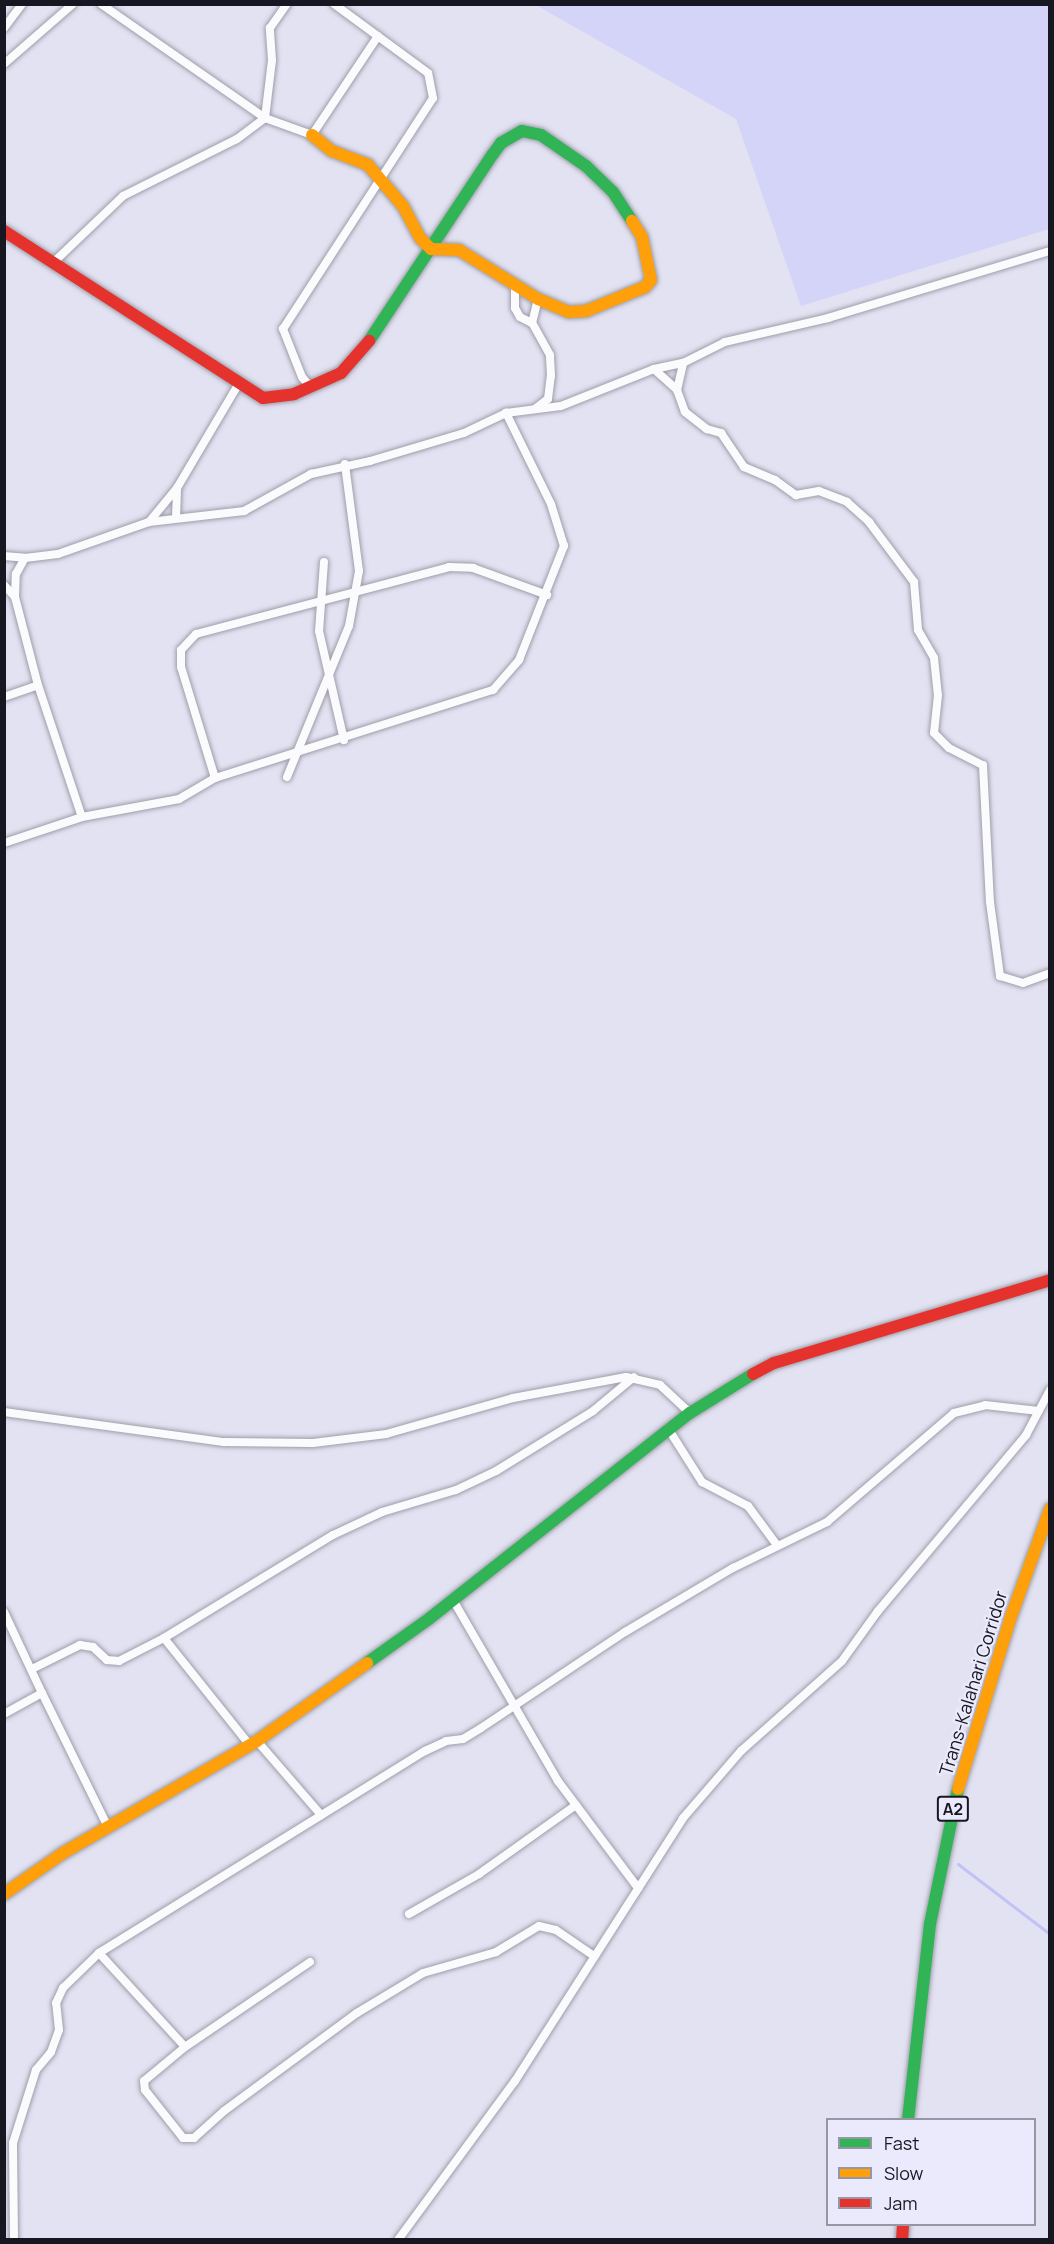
<!DOCTYPE html>
<style>
body{margin:0}
#map{position:relative;width:1054px;height:2244px;overflow:hidden;background:#e2e2f2;font-family:Manrope,sans-serif}
div>[style]{position:absolute}
[style*='--x']{left:calc(var(--x)*1px);top:calc(var(--y)*1px);width:calc(var(--w)*1px);rotate:calc(var(--a)*1deg)}
.green>*{inset:0;background:#d4d3f8}
.stream>*{height:3px;margin:-1.5px;padding:0 1.5px;transform-origin:1.5px;border-radius:1.5px;background:#c2c1f8}
.roads{filter:drop-shadow(0 0 2px #9e9eaa) drop-shadow(0 0 2px #9e9eaa)}
.street>*{height:8px;margin:-4px;padding:0 4px;transform-origin:4px;border-radius:4px;background:#fbfbfd}
.fast>*{height:12px;margin:-6px;padding:0 6px;transform-origin:6px;border-radius:6px;background:#30b455}
.slow>*{height:12px;margin:-6px;padding:0 6px;transform-origin:6px;border-radius:6px;background:#ff9f0a}
.jam>*{height:12px;margin:-6px;padding:0 6px;transform-origin:6px;border-radius:6px;background:#e5322d}
span{translate:-50% -50%;white-space:nowrap;text-align:center;line-height:1.15;-webkit-text-stroke:4.5px #eaeafc;paint-order:stroke}
.shield-label span{padding:2px 4px;background:#eaeafc;border:2px solid;border-radius:4px;-webkit-text-stroke-width:0}
.shield-label{font-size:16px;color:#171721;font-weight:700}
.street-label{font-size:18px;color:#171721}
.frame{position:absolute;inset:0;border:6px solid #171721;pointer-events:none}
.legend{position:absolute;left:826px;top:2118px;width:210px;height:108px;box-sizing:border-box;background:#eaeafc;border:2px solid #9696a4;margin:0;padding:8px 10px;list-style:none;font-size:18px;color:#171721}
.legend li{display:flex;align-items:center;gap:12px;height:30px}
.legend b{width:30px;border:2px solid #9696a4}
</style>
<div id="map">
<div class="green">
<i style="clip-path:polygon(536px 5px,1049px 5px,1049px 229px,801px 306px,736px 119px)"></i>
</div>
<div class="stream">
<i style="--x:958;--y:1864;--w:116;--a:37.3"></i>
</div>
<div class="roads">
<div class="street">
<i style="--x:101;--y:4;--w:200;--a:34.8"></i>
<i style="--x:265;--y:118;--w:50;--a:19.9"></i>
<i style="--x:312;--y:135;--w:119;--a:-56.3"></i>
<i style="--x:4;--y:28;--w:30;--a:-53"></i>
<i style="--x:4;--y:64;--w:91;--a:-41"></i>
<i style="--x:55;--y:261;--w:94;--a:-43.7"></i>
<i style="--x:123;--y:196;--w:127;--a:-26.6"></i>
<i style="--x:237;--y:139;--w:35;--a:-37"></i>
<i style="--x:265;--y:118;--w:58;--a:-83.1"></i>
<i style="--x:272;--y:60;--w:32;--a:-94"></i>
<i style="--x:270;--y:28;--w:29;--a:-55"></i>
<i style="--x:515;--y:286;--w:22;--a:90"></i>
<i style="--x:515;--y:308;--w:10;--a:61"></i>
<i style="--x:520;--y:317;--w:13;--a:27"></i>
<i style="--x:654;--y:369;--w:31;--a:42"></i>
<i style="--x:677;--y:390;--w:23;--a:70"></i>
<i style="--x:685;--y:412;--w:28;--a:38"></i>
<i style="--x:707;--y:429;--w:15;--a:16"></i>
<i style="--x:721;--y:433;--w:41;--a:55.9"></i>
<i style="--x:744;--y:467;--w:34;--a:23"></i>
<i style="--x:775;--y:480;--w:26;--a:36"></i>
<i style="--x:796;--y:495;--w:23;--a:-10"></i>
<i style="--x:819;--y:491;--w:30;--a:21"></i>
<i style="--x:847;--y:502;--w:30;--a:42"></i>
<i style="--x:869;--y:522;--w:75;--a:53.1"></i>
<i style="--x:914;--y:582;--w:48;--a:85.2"></i>
<i style="--x:918;--y:630;--w:32;--a:60"></i>
<i style="--x:934;--y:658;--w:37;--a:84"></i>
<i style="--x:938;--y:695;--w:38;--a:96"></i>
<i style="--x:934;--y:733;--w:21;--a:45"></i>
<i style="--x:949;--y:748;--w:38;--a:27"></i>
<i style="--x:983;--y:765;--w:137;--a:87.1"></i>
<i style="--x:990;--y:902;--w:75;--a:82.3"></i>
<i style="--x:1000;--y:976;--w:24;--a:17"></i>
<i style="--x:1023;--y:983;--w:29;--a:-20"></i>
<i style="--x:311;--y:388;--w:14;--a:-129"></i>
<i style="--x:302;--y:377;--w:52;--a:-111.6"></i>
<i style="--x:283;--y:329;--w:275;--a:-57"></i>
<i style="--x:433;--y:98;--w:25;--a:-101"></i>
<i style="--x:428;--y:73;--w:117;--a:-143.7"></i>
<i style="--x:677;--y:390;--w:28;--a:-77"></i>
<i style="--x:535;--y:409;--w:16;--a:-38"></i>
<i style="--x:548;--y:399;--w:23;--a:-83"></i>
<i style="--x:551;--y:376;--w:21;--a:-93"></i>
<i style="--x:550;--y:355;--w:37;--a:-119"></i>
<i style="--x:532;--y:323;--w:25;--a:-76"></i>
<i style="--x:176;--y:518;--w:30;--a:-88"></i>
<i style="--x:149;--y:522;--w:44;--a:-50.5"></i>
<i style="--x:177;--y:488;--w:120;--a:-59.4"></i>
<i style="--x:4;--y:556;--w:21;--a:5"></i>
<i style="--x:25;--y:558;--w:33;--a:-7"></i>
<i style="--x:58;--y:554;--w:96;--a:-19.4"></i>
<i style="--x:149;--y:522;--w:96;--a:-6.6"></i>
<i style="--x:244;--y:511;--w:77;--a:-28.9"></i>
<i style="--x:311;--y:474;--w:60;--a:-12.4"></i>
<i style="--x:370;--y:461;--w:98;--a:-16.6"></i>
<i style="--x:464;--y:433;--w:47;--a:-25.5"></i>
<i style="--x:506;--y:413;--w:55;--a:-7.3"></i>
<i style="--x:561;--y:406;--w:100;--a:-21.7"></i>
<i style="--x:654;--y:369;--w:30;--a:-12"></i>
<i style="--x:683;--y:363;--w:47;--a:-26.6"></i>
<i style="--x:725;--y:342;--w:106;--a:-13.1"></i>
<i style="--x:828;--y:318;--w:232;--a:-16.8"></i>
<i style="--x:324;--y:562;--w:69;--a:94.1"></i>
<i style="--x:319;--y:631;--w:112;--a:77.1"></i>
<i style="--x:4;--y:585;--w:16;--a:47"></i>
<i style="--x:15;--y:597;--w:91;--a:75.4"></i>
<i style="--x:38;--y:685;--w:139;--a:71.6"></i>
<i style="--x:15;--y:597;--w:23;--a:-88"></i>
<i style="--x:16;--y:574;--w:18;--a:-61"></i>
<i style="--x:4;--y:697;--w:36;--a:-19"></i>
<i style="--x:287;--y:777;--w:163;--a:-67.7"></i>
<i style="--x:349;--y:626;--w:56;--a:-79.7"></i>
<i style="--x:359;--y:571;--w:108;--a:-97.5"></i>
<i style="--x:215;--y:778;--w:116;--a:-107"></i>
<i style="--x:181;--y:667;--w:17;--a:-90"></i>
<i style="--x:181;--y:650;--w:22;--a:-47"></i>
<i style="--x:196;--y:634;--w:262;--a:-14.8"></i>
<i style="--x:449;--y:567;--w:24;--a:2"></i>
<i style="--x:473;--y:568;--w:79;--a:20"></i>
<i style="--x:4;--y:843;--w:82;--a:-18.4"></i>
<i style="--x:82;--y:817;--w:99;--a:-10.5"></i>
<i style="--x:179;--y:799;--w:42;--a:-30.3"></i>
<i style="--x:215;--y:778;--w:292;--a:-17.6"></i>
<i style="--x:493;--y:690;--w:40;--a:-49"></i>
<i style="--x:519;--y:660;--w:123;--a:-68.5"></i>
<i style="--x:564;--y:546;--w:44;--a:-107.2"></i>
<i style="--x:551;--y:504;--w:102;--a:-116.3"></i>
<i style="--x:4;--y:1412;--w:222;--a:7.8"></i>
<i style="--x:224;--y:1442;--w:89;--a:0.6"></i>
<i style="--x:313;--y:1443;--w:74;--a:-7"></i>
<i style="--x:386;--y:1434;--w:132;--a:-15.8"></i>
<i style="--x:513;--y:1398;--w:115;--a:-10.5"></i>
<i style="--x:626;--y:1377;--w:35;--a:13"></i>
<i style="--x:660;--y:1385;--w:41;--a:43"></i>
<i style="--x:669;--y:1430;--w:62;--a:57.6"></i>
<i style="--x:702;--y:1482;--w:52;--a:27.6"></i>
<i style="--x:748;--y:1506;--w:49;--a:53.4"></i>
<i style="--x:453;--y:1600;--w:209;--a:59.9"></i>
<i style="--x:558;--y:1781;--w:134;--a:53.2"></i>
<i style="--x:4;--y:1612;--w:89;--a:64.9"></i>
<i style="--x:42;--y:1693;--w:43;--a:151.1"></i>
<i style="--x:164;--y:1638;--w:136;--a:51.3"></i>
<i style="--x:32;--y:1669;--w:54;--a:-26.6"></i>
<i style="--x:80;--y:1645;--w:13;--a:9"></i>
<i style="--x:93;--y:1647;--w:19;--a:43"></i>
<i style="--x:107;--y:1660;--w:12;--a:5"></i>
<i style="--x:119;--y:1661;--w:51;--a:-27.1"></i>
<i style="--x:164;--y:1638;--w:198;--a:-31.4"></i>
<i style="--x:333;--y:1535;--w:54;--a:-25.1"></i>
<i style="--x:382;--y:1512;--w:77;--a:-16.6"></i>
<i style="--x:456;--y:1490;--w:44;--a:-25.4"></i>
<i style="--x:496;--y:1471;--w:114;--a:-31.7"></i>
<i style="--x:593;--y:1411;--w:53;--a:-39.7"></i>
<i style="--x:42;--y:1693;--w:149;--a:63.8"></i>
<i style="--x:257;--y:1741;--w:98;--a:49.1"></i>
<i style="--x:409;--y:1914;--w:81;--a:-29.7"></i>
<i style="--x:479;--y:1874;--w:119;--a:-35.4"></i>
<i style="--x:99;--y:1953;--w:384;--a:-31.8"></i>
<i style="--x:425;--y:1751;--w:23;--a:-25"></i>
<i style="--x:446;--y:1741;--w:17;--a:-7"></i>
<i style="--x:463;--y:1739;--w:21;--a:-31"></i>
<i style="--x:481;--y:1728;--w:173;--a:-33.7"></i>
<i style="--x:625;--y:1632;--w:126;--a:-30.7"></i>
<i style="--x:733;--y:1568;--w:105;--a:-26.1"></i>
<i style="--x:827;--y:1522;--w:167;--a:-40.6"></i>
<i style="--x:954;--y:1413;--w:32;--a:-14"></i>
<i style="--x:985;--y:1405;--w:54;--a:6.3"></i>
<i style="--x:310;--y:1962;--w:151;--a:145.8"></i>
<i style="--x:185;--y:2047;--w:53;--a:140.3"></i>
<i style="--x:144;--y:2081;--w:9;--a:84"></i>
<i style="--x:145;--y:2090;--w:61;--a:51.6"></i>
<i style="--x:183;--y:2138;--w:11;--a:0"></i>
<i style="--x:194;--y:2138;--w:40;--a:-42"></i>
<i style="--x:224;--y:2111;--w:165;--a:-36.4"></i>
<i style="--x:357;--y:2013;--w:77;--a:-31.2"></i>
<i style="--x:423;--y:1973;--w:76;--a:-16"></i>
<i style="--x:496;--y:1952;--w:50;--a:-31.2"></i>
<i style="--x:539;--y:1926;--w:17;--a:13"></i>
<i style="--x:556;--y:1930;--w:46;--a:34.4"></i>
<i style="--x:14;--y:2240;--w:97;--a:-90.6"></i>
<i style="--x:13;--y:2143;--w:77;--a:-72.5"></i>
<i style="--x:36;--y:2070;--w:23;--a:-50"></i>
<i style="--x:51;--y:2052;--w:23;--a:-70"></i>
<i style="--x:59;--y:2030;--w:27;--a:-96"></i>
<i style="--x:56;--y:2003;--w:17;--a:-65"></i>
<i style="--x:63;--y:1988;--w:50;--a:-44.2"></i>
<i style="--x:99;--y:1953;--w:127;--a:47.5"></i>
<i style="--x:398;--y:2240;--w:197;--a:-53.7"></i>
<i style="--x:515;--y:2081;--w:312;--a:-57.4"></i>
<i style="--x:683;--y:1818;--w:89;--a:-49.1"></i>
<i style="--x:741;--y:1751;--w:135;--a:-41.7"></i>
<i style="--x:842;--y:1661;--w:62;--a:-54.2"></i>
<i style="--x:878;--y:1611;--w:230;--a:-49.9"></i>
<i style="--x:1026;--y:1435;--w:51;--a:-61.9"></i>
</div>
<div class="fast">
<i style="--x:369;--y:341;--w:224;--a:-56.5"></i>
<i style="--x:493;--y:154;--w:14;--a:-54"></i>
<i style="--x:501;--y:143;--w:24;--a:-30"></i>
<i style="--x:522;--y:131;--w:19;--a:12"></i>
<i style="--x:541;--y:135;--w:55;--a:34.6"></i>
<i style="--x:586;--y:166;--w:37;--a:44"></i>
<i style="--x:613;--y:192;--w:35;--a:57"></i>
<i style="--x:367;--y:1663;--w:77;--a:-35.5"></i>
<i style="--x:430;--y:1618;--w:331;--a:-38.3"></i>
<i style="--x:690;--y:1413;--w:74;--a:-31.8"></i>
<i style="--x:908;--y:2120;--w:197;--a:-83.6"></i>
<i style="--x:930;--y:1924;--w:138;--a:-78.3"></i>
</div>
<div class="slow">
<i style="--x:312;--y:135;--w:26;--a:39"></i>
<i style="--x:332;--y:151;--w:39;--a:21"></i>
<i style="--x:368;--y:165;--w:54;--a:49.5"></i>
<i style="--x:403;--y:206;--w:36;--a:62"></i>
<i style="--x:420;--y:238;--w:16;--a:45"></i>
<i style="--x:431;--y:249;--w:28;--a:2"></i>
<i style="--x:459;--y:250;--w:93;--a:31.8"></i>
<i style="--x:538;--y:299;--w:34;--a:23"></i>
<i style="--x:569;--y:312;--w:17;--a:-3"></i>
<i style="--x:586;--y:311;--w:64;--a:-22.1"></i>
<i style="--x:645;--y:287;--w:9;--a:-49"></i>
<i style="--x:651;--y:280;--w:44;--a:-101.8"></i>
<i style="--x:642;--y:237;--w:19;--a:-122"></i>
<i style="--x:958;--y:1789;--w:183;--a:-72.9"></i>
<i style="--x:1012;--y:1614;--w:112;--a:-70.1"></i>
<i style="--x:4;--y:1894;--w:72;--a:-34.8"></i>
<i style="--x:63;--y:1853;--w:224;--a:-30"></i>
<i style="--x:257;--y:1741;--w:135;--a:-35.3"></i>
</div>
<div class="jam">
<i style="--x:4;--y:231;--w:308;--a:32.8"></i>
<i style="--x:263;--y:398;--w:31;--a:-7"></i>
<i style="--x:294;--y:394;--w:51;--a:-24.1"></i>
<i style="--x:341;--y:373;--w:43;--a:-48.8"></i>
<i style="--x:753;--y:1374;--w:24;--a:-28"></i>
<i style="--x:774;--y:1363;--w:288;--a:-16.7"></i>
<i style="--x:902;--y:2240;--w:16;--a:-86"></i>
</div>
</div>
<div class="shield-label">
<span style="left:953px;top:1809px">A2</span>
</div>
<div class="street-label">
<span style="left:973px;top:1683px;rotate:-73deg">Trans-Kalahari Corridor</span>
</div>
<div class="frame"></div>
<ul class="legend">
<li><b style="height:8px;background:#30b455"></b>Fast</li>
<li><b style="height:8px;background:#ff9f0a"></b>Slow</li>
<li><b style="height:8px;background:#e5322d"></b>Jam</li>
</ul>
</div>
